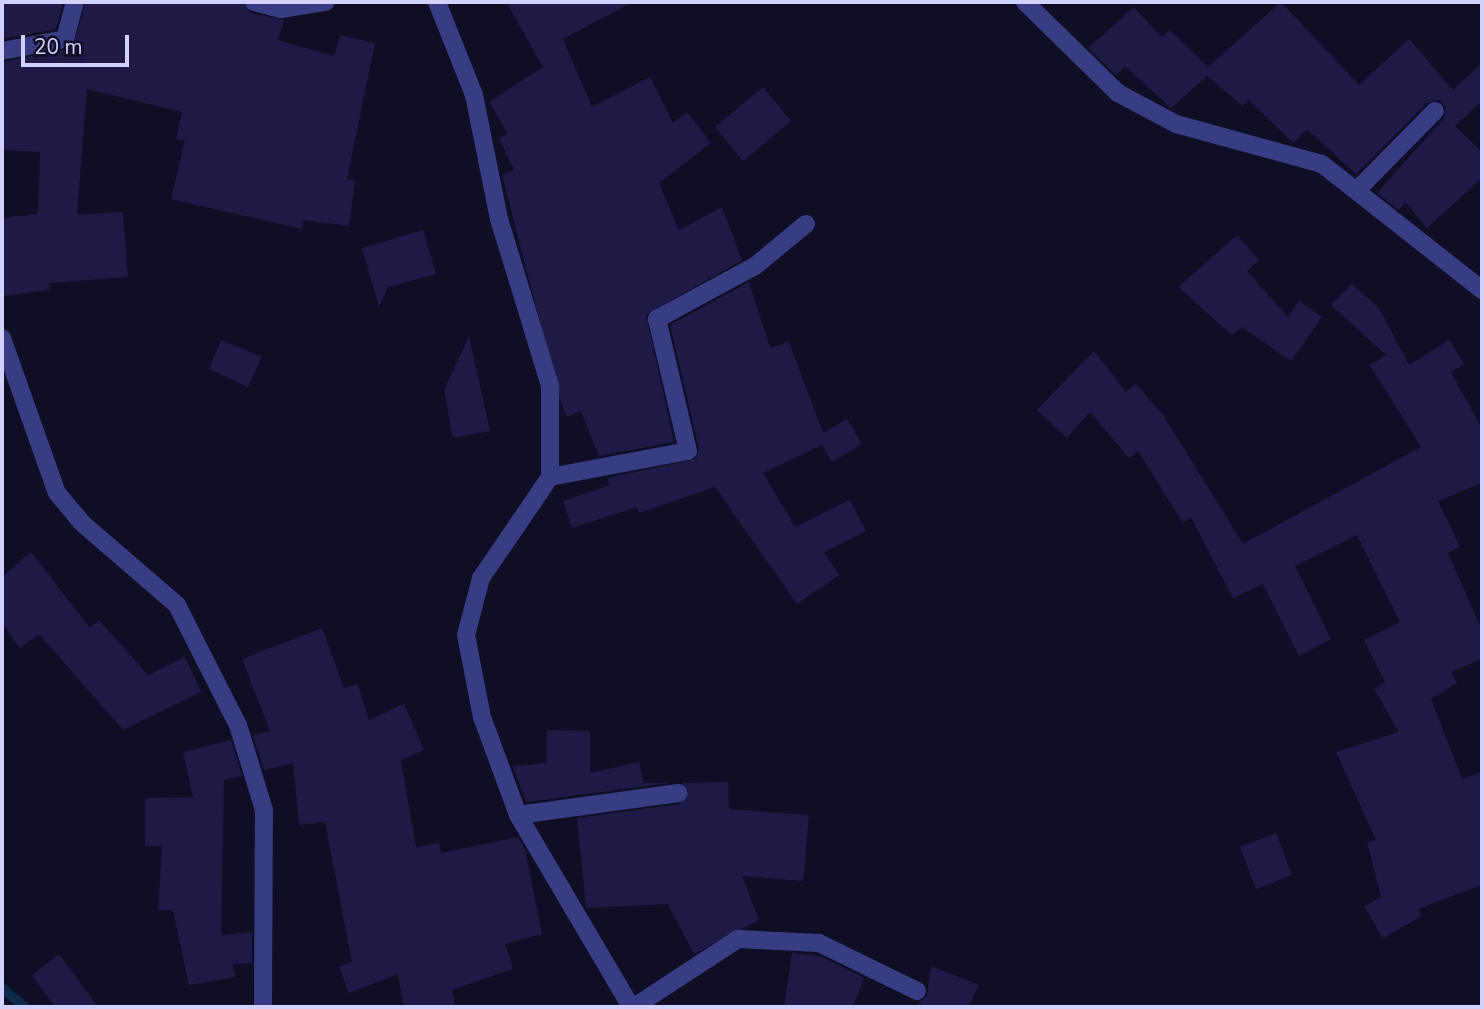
<!DOCTYPE html>
<style>
body{margin:0}
#map{position:relative;width:1484px;height:1009px;overflow:hidden;background:#100e24;font-family:"Nunito Sans",sans-serif}
div>[style]{position:absolute}
[style*='--x']{left:calc(var(--x)*1px);top:calc(var(--y)*1px);width:calc(var(--w)*1px);rotate:calc(var(--a)*1deg)}
.stream>*{height:10px;margin:-5px;padding:0 5px;transform-origin:5px;border-radius:5px;background:#0c284a}
.building>*{inset:0;background:#1f1a45}
.minor>*{height:18px;margin:-9px;padding:0 9px;transform-origin:9px;border-radius:9px;background:#383c83}
span{translate:-50% -50%;white-space:nowrap;text-align:center;line-height:1.15;-webkit-text-stroke:6px #100e24;paint-order:stroke}
.frame{position:absolute;inset:0;border:4px solid #d2d1ff;pointer-events:none}
.scale{position:absolute;left:21px;top:35px;width:108px;height:32px;box-sizing:border-box;border:4px solid #d2d1ff;border-top:0;padding-left:9px;font-size:21px;line-height:24px;white-space:nowrap;color:#d2d1ff;-webkit-text-stroke:5px #100e24;paint-order:stroke}
</style>
<div id="map">
<div class="stream">
<i style="--x:2;--y:988;--w:30;--a:40"></i>
</div>
<div class="building">
<i style="clip-path:polygon(2px 2px,63px 2px,56px 29px,2px 39px)"></i>
<i style="clip-path:polygon(86px 2px,243px 2px,251px 13px,284px 20px,278px 40px,334px 56px,340px 35px,375px 43px,347px 179px,355px 180px,349px 226px,303px 220px,302px 229px,171px 199px,185px 140px,176px 139px,182px 112px,87px 89px,77px 215px,123px 212px,128px 277px,49px 283px,50px 290px,2px 296px,2px 218px,38px 214px,40px 152px,2px 150px,2px 62px,72px 48px)"></i>
<i style="clip-path:polygon(506px 2px,633px 2px,563px 39px,592px 107px,650px 77px,673px 123px,687px 112px,711px 143px,659px 183px,679px 230px,722px 207px,742px 260px,646px 315px,674px 442px,599px 456px,581px 411px,567px 417px,561px 403px,502px 175px,514px 170px,499px 138px,508px 134px,489px 102px,543px 67px)"></i>
<i style="clip-path:polygon(1281px 2px,1359px 85px,1409px 39px,1453px 90px,1482px 63px,1482px 101px,1455px 126px,1482px 152px,1482px 178px,1427px 228px,1405px 202px,1399px 210px,1377px 193px,1444px 118px,1446px 107px,1439px 100px,1427px 103px,1356px 174px,1307px 129px,1293px 143px,1249px 100px,1243px 106px,1207px 76px,1171px 108px,1125px 66px,1116px 75px,1088px 48px,1134px 7px,1162px 37px,1170px 30px,1208px 67px)"></i>
<i style="clip-path:polygon(763px 87px,791px 121px,743px 161px,715px 127px)"></i>
<i style="clip-path:polygon(423px 230px,436px 274px,388px 287px,379px 307px,362px 248px)"></i>
<i style="clip-path:polygon(1237px 235px,1259px 260px,1247px 271px,1288px 317px,1299px 301px,1322px 317px,1291px 361px,1242px 327px,1232px 335px,1178px 287px)"></i>
<i style="clip-path:polygon(749px 282px,770px 348px,789px 342px,823px 433px,847px 419px,862px 444px,832px 462px,822px 445px,763px 473px,795px 527px,850px 500px,866px 531px,824px 552px,839px 575px,797px 604px,715px 487px,639px 513px,637px 507px,572px 528px,563px 501px,610px 485px,607px 478px,696px 459px,699px 448px,670px 325px)"></i>
<i style="clip-path:polygon(1352px 284px,1379px 308px,1409px 365px,1449px 340px,1464px 364px,1451px 372px,1482px 429px,1482px 483px,1438px 501px,1460px 547px,1448px 553px,1482px 630px,1482px 659px,1451px 672px,1457px 683px,1431px 699px,1462px 779px,1482px 772px,1482px 885px,1418px 909px,1422px 916px,1383px 938px,1364px 906px,1381px 897px,1367px 842px,1376px 840px,1336px 752px,1399px 732px,1374px 689px,1385px 682px,1364px 640px,1400px 622px,1357px 535px,1295px 566px,1331px 639px,1299px 656px,1263px 584px,1233px 598px,1191px 517px,1183px 523px,1138px 451px,1129px 458px,1090px 412px,1067px 438px,1037px 410px,1094px 351px,1126px 392px,1136px 384px,1163px 415px,1243px 544px,1421px 447px,1370px 365px,1386px 355px,1331px 305px)"></i>
<i style="clip-path:polygon(469px 336px,490px 431px,453px 438px,444px 390px)"></i>
<i style="clip-path:polygon(221px 340px,262px 357px,248px 387px,209px 369px)"></i>
<i style="clip-path:polygon(31px 552px,90px 628px,99px 620px,148px 675px,185px 657px,201px 692px,123px 730px,39px 634px,20px 648px,2px 623px,2px 577px)"></i>
<i style="clip-path:polygon(322px 628px,344px 688px,358px 684px,369px 720px,404px 704px,424px 750px,401px 760px,416px 847px,439px 843px,441px 853px,518px 837px,525px 849px,542px 934px,505px 944px,513px 969px,452px 990px,455px 1007px,404px 1007px,398px 974px,349px 993px,339px 967px,352px 962px,325px 822px,299px 825px,293px 763px,264px 770px,253px 735px,270px 731px,242px 659px)"></i>
<i style="clip-path:polygon(547px 730px,590px 731px,590px 773px,639px 762px,644px 783px,670px 783px,526px 802px,513px 766px,547px 763px)"></i>
<i style="clip-path:polygon(231px 740px,242px 776px,224px 780px,221px 935px,252px 932px,252px 963px,233px 964px,235px 977px,189px 985px,173px 910px,158px 910px,162px 846px,145px 846px,145px 798px,193px 797px,183px 752px)"></i>
<i style="clip-path:polygon(728px 782px,729px 809px,809px 815px,803px 881px,742px 876px,759px 920px,694px 954px,668px 904px,586px 908px,577px 818px,680px 804px,689px 792px,682px 783px)"></i>
<i style="clip-path:polygon(1276px 833px,1292px 875px,1256px 889px,1240px 847px)"></i>
<i style="clip-path:polygon(792px 953px,820px 956px,864px 978px,853px 1007px,784px 1007px)"></i>
<i style="clip-path:polygon(59px 954px,98px 1007px,55px 1007px,32px 975px)"></i>
<i style="clip-path:polygon(931px 966px,979px 985px,968px 1007px,915px 1007px,927px 995px)"></i>
</div>
<div class="minor">
<i style="--x:254;--y:2;--w:28;--a:15"></i>
<i style="--x:281;--y:9;--w:45;--a:-9"></i>
<i style="--x:437;--y:2;--w:100;--a:68.3"></i>
<i style="--x:474;--y:95;--w:126;--a:78.6"></i>
<i style="--x:499;--y:219;--w:175;--a:73"></i>
<i style="--x:550;--y:386;--w:91;--a:90"></i>
<i style="--x:550;--y:477;--w:122;--a:124.3"></i>
<i style="--x:481;--y:578;--w:59;--a:104.7"></i>
<i style="--x:466;--y:635;--w:84;--a:79"></i>
<i style="--x:482;--y:717;--w:104;--a:69.8"></i>
<i style="--x:518;--y:815;--w:223;--a:59.5"></i>
<i style="--x:1025;--y:2;--w:130;--a:44.4"></i>
<i style="--x:1118;--y:93;--w:66;--a:28.1"></i>
<i style="--x:1176;--y:124;--w:151;--a:15.3"></i>
<i style="--x:1322;--y:164;--w:204;--a:38.2"></i>
<i style="--x:2;--y:51;--w:64;--a:-10.8"></i>
<i style="--x:65;--y:39;--w:38;--a:-75"></i>
<i style="--x:1357;--y:190;--w:111;--a:-45.4"></i>
<i style="--x:2;--y:338;--w:164;--a:70.5"></i>
<i style="--x:57;--y:493;--w:39;--a:50"></i>
<i style="--x:82;--y:523;--w:125;--a:40.8"></i>
<i style="--x:177;--y:605;--w:135;--a:63.1"></i>
<i style="--x:238;--y:725;--w:89;--a:73"></i>
<i style="--x:264;--y:810;--w:196;--a:90.3"></i>
<i style="--x:550;--y:477;--w:140;--a:-10.7"></i>
<i style="--x:688;--y:451;--w:136;--a:-103.2"></i>
<i style="--x:657;--y:319;--w:111;--a:-28.4"></i>
<i style="--x:755;--y:266;--w:66;--a:-39.5"></i>
<i style="--x:518;--y:815;--w:162;--a:-7.8"></i>
<i style="--x:634;--y:1007;--w:124;--a:-33.2"></i>
<i style="--x:738;--y:939;--w:81;--a:2.8"></i>
<i style="--x:819;--y:943;--w:109;--a:26.1"></i>
</div>
<div class="frame"></div>
<div class="scale">20 m</div>
</div>
